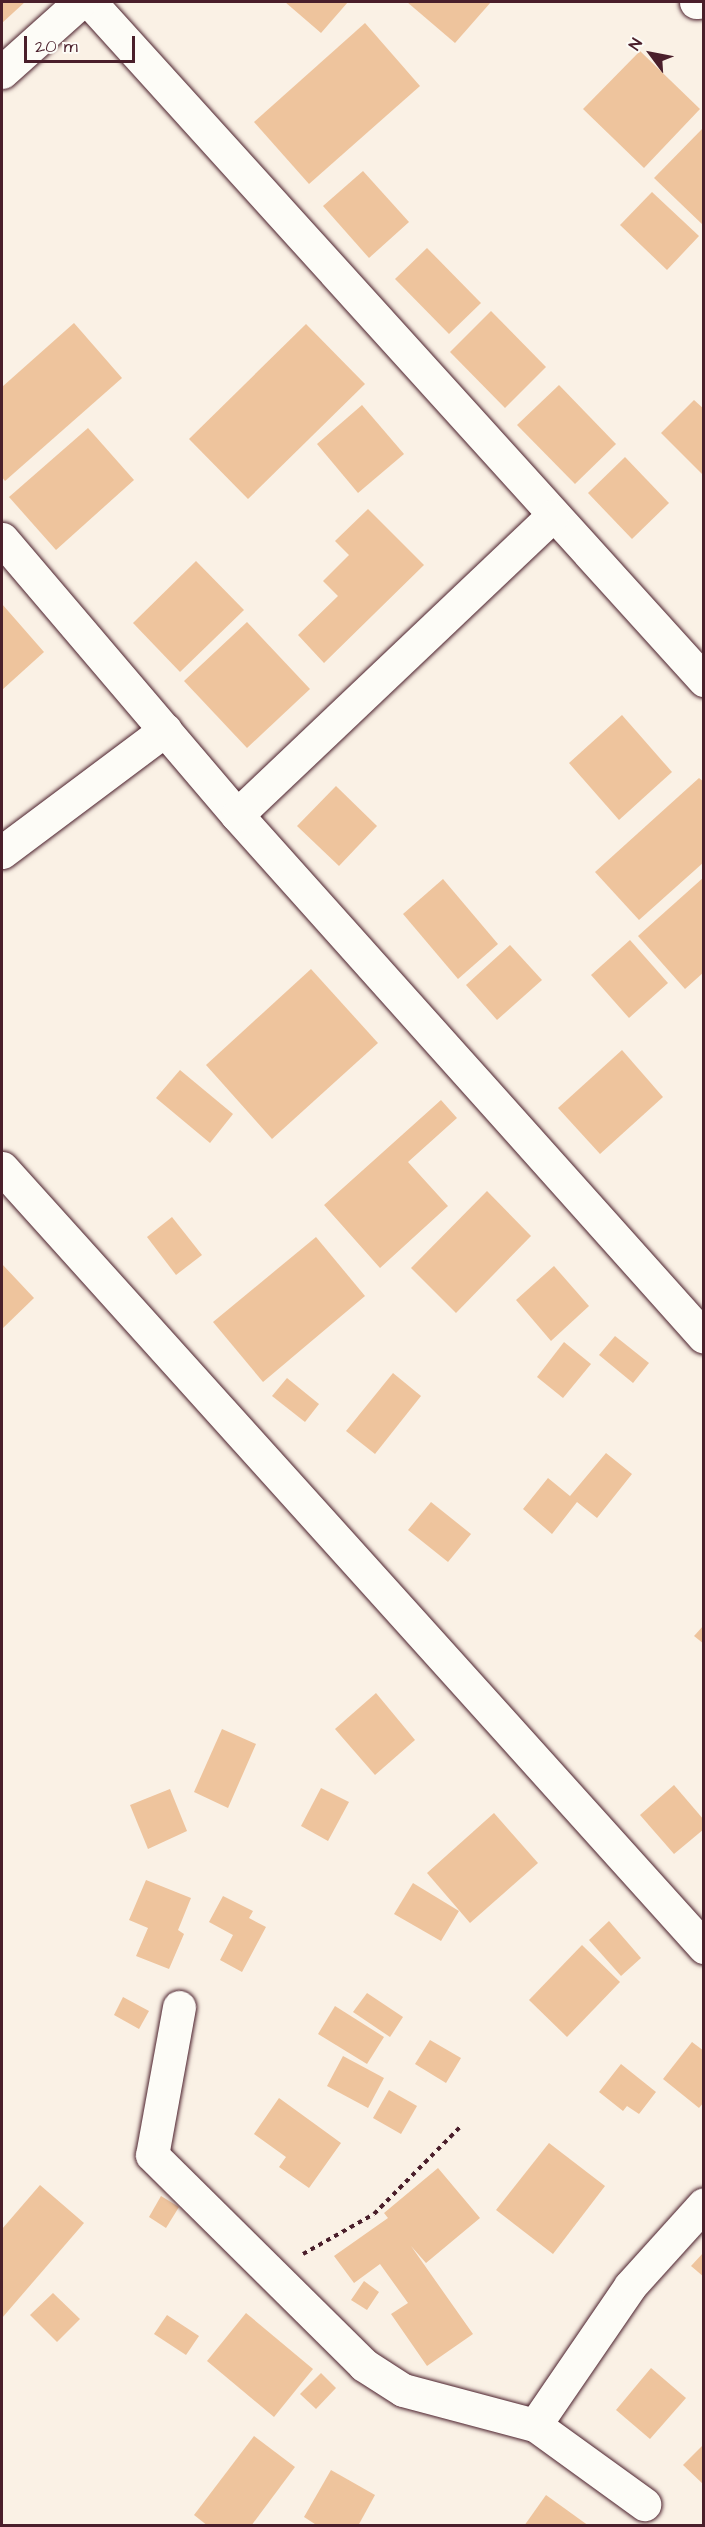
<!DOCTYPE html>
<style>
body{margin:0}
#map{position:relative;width:705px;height:2527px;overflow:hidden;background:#faf1e5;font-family:"Architects Daughter",sans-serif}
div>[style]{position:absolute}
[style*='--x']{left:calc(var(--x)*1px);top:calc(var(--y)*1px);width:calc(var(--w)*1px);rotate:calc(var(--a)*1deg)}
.building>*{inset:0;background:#eec49d}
.path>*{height:4px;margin-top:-2px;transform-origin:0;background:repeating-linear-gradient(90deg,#4a1f2b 0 4.5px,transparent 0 9px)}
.roads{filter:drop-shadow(0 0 2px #4a1f2b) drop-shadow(0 0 2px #4a1f2b)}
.minor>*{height:33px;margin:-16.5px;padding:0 16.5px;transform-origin:16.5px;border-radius:16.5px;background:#fdfcf7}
span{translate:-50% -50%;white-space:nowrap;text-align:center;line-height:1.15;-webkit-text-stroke:5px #fdfcf7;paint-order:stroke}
.frame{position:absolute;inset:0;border:3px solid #4a1f2b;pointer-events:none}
.north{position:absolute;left:621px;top:24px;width:60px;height:60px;-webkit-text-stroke:4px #fdfcf7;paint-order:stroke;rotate:302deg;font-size:16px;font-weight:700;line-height:24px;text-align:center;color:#4a1f2b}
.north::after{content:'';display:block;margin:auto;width:21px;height:27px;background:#4a1f2b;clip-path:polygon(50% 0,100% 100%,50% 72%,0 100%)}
.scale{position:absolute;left:24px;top:36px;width:111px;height:27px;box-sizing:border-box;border:3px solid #4a1f2b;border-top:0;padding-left:8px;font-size:18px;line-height:21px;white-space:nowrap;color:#4a1f2b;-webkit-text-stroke:4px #fdfcf7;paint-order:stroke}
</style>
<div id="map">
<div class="building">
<i style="clip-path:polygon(2px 2px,25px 2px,2px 23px)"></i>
<i style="clip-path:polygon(285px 2px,348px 2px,321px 33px)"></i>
<i style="clip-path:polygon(407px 2px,491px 2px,455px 43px)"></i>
<i style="clip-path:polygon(365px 23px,420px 86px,309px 184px,254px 122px)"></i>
<i style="clip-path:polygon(640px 51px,700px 109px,644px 168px,583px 109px)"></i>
<i style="clip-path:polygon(704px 127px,704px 226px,654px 178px)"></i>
<i style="clip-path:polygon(363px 171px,409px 222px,369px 258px,323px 206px)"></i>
<i style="clip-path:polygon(652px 192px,699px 236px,667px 270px,620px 225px)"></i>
<i style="clip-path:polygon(427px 248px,481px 303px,449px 334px,395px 279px)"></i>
<i style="clip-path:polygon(491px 311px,546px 367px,505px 408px,450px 352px)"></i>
<i style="clip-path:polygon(74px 323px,122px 378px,5px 481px,2px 477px,2px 387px)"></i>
<i style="clip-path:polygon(306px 324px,365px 384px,248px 499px,189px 439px)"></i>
<i style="clip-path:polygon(559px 385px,616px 444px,575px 484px,517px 425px)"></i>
<i style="clip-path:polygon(694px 400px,704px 409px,704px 476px,661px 433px)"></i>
<i style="clip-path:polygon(362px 405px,404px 454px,358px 493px,317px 444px)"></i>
<i style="clip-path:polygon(88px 428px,134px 480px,56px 550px,9px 497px)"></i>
<i style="clip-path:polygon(625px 457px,669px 503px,632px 539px,588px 493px)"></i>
<i style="clip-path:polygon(368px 509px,424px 565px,324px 663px,298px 635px,338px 596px,323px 581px,349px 555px,335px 541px)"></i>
<i style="clip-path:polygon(196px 561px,244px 610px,180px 672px,133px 623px)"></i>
<i style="clip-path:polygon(2px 604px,44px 652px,2px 690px)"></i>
<i style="clip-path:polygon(247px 622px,310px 689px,247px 748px,184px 681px)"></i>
<i style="clip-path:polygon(622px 715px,672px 772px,619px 820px,569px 763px)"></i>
<i style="clip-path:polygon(699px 778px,704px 782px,704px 862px,639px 920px,595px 872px)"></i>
<i style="clip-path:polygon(336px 786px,377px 826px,339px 866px,297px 826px)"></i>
<i style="clip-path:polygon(704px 877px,704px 972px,685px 989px,638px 936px)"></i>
<i style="clip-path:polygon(443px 879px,498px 944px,458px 979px,403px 914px)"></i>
<i style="clip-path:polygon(630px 940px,668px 983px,629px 1018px,591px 975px)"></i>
<i style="clip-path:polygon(510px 945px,542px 980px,497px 1020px,466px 985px)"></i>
<i style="clip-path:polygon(311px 969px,378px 1043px,272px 1139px,206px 1065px)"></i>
<i style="clip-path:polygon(622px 1050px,663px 1097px,600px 1154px,558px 1108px)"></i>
<i style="clip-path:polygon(180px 1070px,233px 1114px,210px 1143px,156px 1098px)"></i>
<i style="clip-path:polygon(441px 1100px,457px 1118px,408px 1162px,448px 1206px,380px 1268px,324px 1205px)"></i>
<i style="clip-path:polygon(487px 1191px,531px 1236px,456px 1313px,411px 1268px)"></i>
<i style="clip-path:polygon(172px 1217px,202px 1255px,176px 1275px,147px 1237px)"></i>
<i style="clip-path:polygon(316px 1237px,365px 1296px,263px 1382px,213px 1322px)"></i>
<i style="clip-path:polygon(2px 1264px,34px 1298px,2px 1329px)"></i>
<i style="clip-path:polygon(554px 1266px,589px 1306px,551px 1341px,516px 1300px)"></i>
<i style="clip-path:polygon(615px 1336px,649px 1363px,633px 1383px,599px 1355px)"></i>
<i style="clip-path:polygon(564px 1342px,591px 1364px,563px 1398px,537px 1377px)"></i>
<i style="clip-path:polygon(393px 1373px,421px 1396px,375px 1454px,346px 1431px)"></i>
<i style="clip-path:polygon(287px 1378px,319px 1404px,305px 1422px,272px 1396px)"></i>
<i style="clip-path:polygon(606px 1453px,632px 1474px,597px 1518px,577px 1502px,552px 1534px,523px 1509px,548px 1478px,570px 1496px)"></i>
<i style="clip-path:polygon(431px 1502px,471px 1534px,448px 1562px,408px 1530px)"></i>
<i style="clip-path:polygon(704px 1625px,704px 1644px,694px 1636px)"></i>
<i style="clip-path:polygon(376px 1693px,415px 1740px,375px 1775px,335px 1729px)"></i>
<i style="clip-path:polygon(222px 1729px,256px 1744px,228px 1808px,194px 1792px)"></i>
<i style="clip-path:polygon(674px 1785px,704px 1820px,704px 1829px,674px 1854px,640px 1815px)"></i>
<i style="clip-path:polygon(321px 1788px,349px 1802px,328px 1841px,301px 1826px)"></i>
<i style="clip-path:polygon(170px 1789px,187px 1831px,148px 1849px,130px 1805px)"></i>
<i style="clip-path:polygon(494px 1813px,538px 1863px,470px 1923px,427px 1873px)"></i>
<i style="clip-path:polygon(146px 1880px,191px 1898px,178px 1930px,184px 1934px,169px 1969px,136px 1956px,148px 1928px,129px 1920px)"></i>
<i style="clip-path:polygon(413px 1883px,459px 1911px,441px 1941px,394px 1914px)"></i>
<i style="clip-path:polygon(223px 1896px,253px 1911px,249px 1918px,266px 1927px,242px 1972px,220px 1960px,233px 1935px,209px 1922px)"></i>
<i style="clip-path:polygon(609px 1921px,641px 1958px,621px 1976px,589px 1940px)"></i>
<i style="clip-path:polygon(582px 1945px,620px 1982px,567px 2037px,529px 2000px)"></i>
<i style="clip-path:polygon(367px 1993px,403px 2017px,390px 2037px,353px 2012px)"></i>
<i style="clip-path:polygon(123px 1997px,149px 2011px,139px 2029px,114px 2015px)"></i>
<i style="clip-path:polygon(335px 2006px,384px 2037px,367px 2064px,318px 2034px)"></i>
<i style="clip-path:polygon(430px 2040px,461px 2058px,446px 2083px,415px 2064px)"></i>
<i style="clip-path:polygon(692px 2042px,704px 2051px,704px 2102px,699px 2108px,663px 2079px)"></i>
<i style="clip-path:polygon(343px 2056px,384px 2078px,368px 2108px,327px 2086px)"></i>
<i style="clip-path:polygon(621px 2064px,656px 2092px,639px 2114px,627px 2106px,623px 2111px,599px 2092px)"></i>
<i style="clip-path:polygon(389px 2090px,417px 2106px,401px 2134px,373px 2118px)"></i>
<i style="clip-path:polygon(279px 2098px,341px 2143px,309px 2188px,279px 2167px,286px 2157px,254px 2134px)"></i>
<i style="clip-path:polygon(549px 2143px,605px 2186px,553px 2254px,496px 2210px)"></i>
<i style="clip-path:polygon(438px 2168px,480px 2218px,426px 2263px,411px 2246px,473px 2334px,427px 2366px,391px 2314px,408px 2303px,380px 2264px,354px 2283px,334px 2256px,388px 2218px,384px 2213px)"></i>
<i style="clip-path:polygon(40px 2185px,84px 2223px,2px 2318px,2px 2229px)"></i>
<i style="clip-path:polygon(161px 2196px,179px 2207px,166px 2228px,149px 2217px)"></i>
<i style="clip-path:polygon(704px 2252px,704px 2277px,691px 2266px)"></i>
<i style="clip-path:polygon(364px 2281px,379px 2292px,367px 2310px,351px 2300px)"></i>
<i style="clip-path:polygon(53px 2293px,80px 2319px,57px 2342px,30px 2315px)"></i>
<i style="clip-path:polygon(246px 2313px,313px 2369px,274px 2417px,207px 2361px)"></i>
<i style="clip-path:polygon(167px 2315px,199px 2336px,186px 2355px,154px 2334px)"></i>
<i style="clip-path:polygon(651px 2368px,686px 2398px,650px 2439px,616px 2410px)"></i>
<i style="clip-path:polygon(321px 2373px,336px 2388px,316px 2409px,300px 2394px)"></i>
<i style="clip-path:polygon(254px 2436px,295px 2467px,251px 2526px,208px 2526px,194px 2515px)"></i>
<i style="clip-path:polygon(704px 2444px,704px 2485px,683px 2465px)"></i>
<i style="clip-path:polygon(331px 2470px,375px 2495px,358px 2526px,318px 2526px,304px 2517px)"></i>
<i style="clip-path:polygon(546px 2495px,589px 2526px,524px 2526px)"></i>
</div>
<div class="path">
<i style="--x:303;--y:2254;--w:81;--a:-29.4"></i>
<i style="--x:374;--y:2214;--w:125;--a:-45.3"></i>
</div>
<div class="roads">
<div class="minor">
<i style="--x:90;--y:2;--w:915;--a:47.84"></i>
<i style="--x:696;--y:2;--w:2;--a:0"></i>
<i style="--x:2;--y:72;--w:105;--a:-41.9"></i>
<i style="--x:2;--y:539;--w:362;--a:49.6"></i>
<i style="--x:237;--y:815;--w:700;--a:48.18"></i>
<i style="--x:237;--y:815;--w:434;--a:-43.5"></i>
<i style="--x:2;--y:852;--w:204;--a:-36.8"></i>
<i style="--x:2;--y:1168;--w:1049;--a:47.98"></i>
<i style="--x:179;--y:2007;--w:150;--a:100.3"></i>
<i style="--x:152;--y:2155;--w:298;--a:44.7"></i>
<i style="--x:364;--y:2365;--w:46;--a:32.7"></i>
<i style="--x:403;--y:2390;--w:137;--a:14.9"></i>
<i style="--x:535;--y:2425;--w:135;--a:35.9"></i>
<i style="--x:535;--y:2425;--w:168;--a:-55.6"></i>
<i style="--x:630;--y:2286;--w:110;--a:-47.9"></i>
</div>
</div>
<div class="frame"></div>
<div class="north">N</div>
<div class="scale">20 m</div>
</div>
